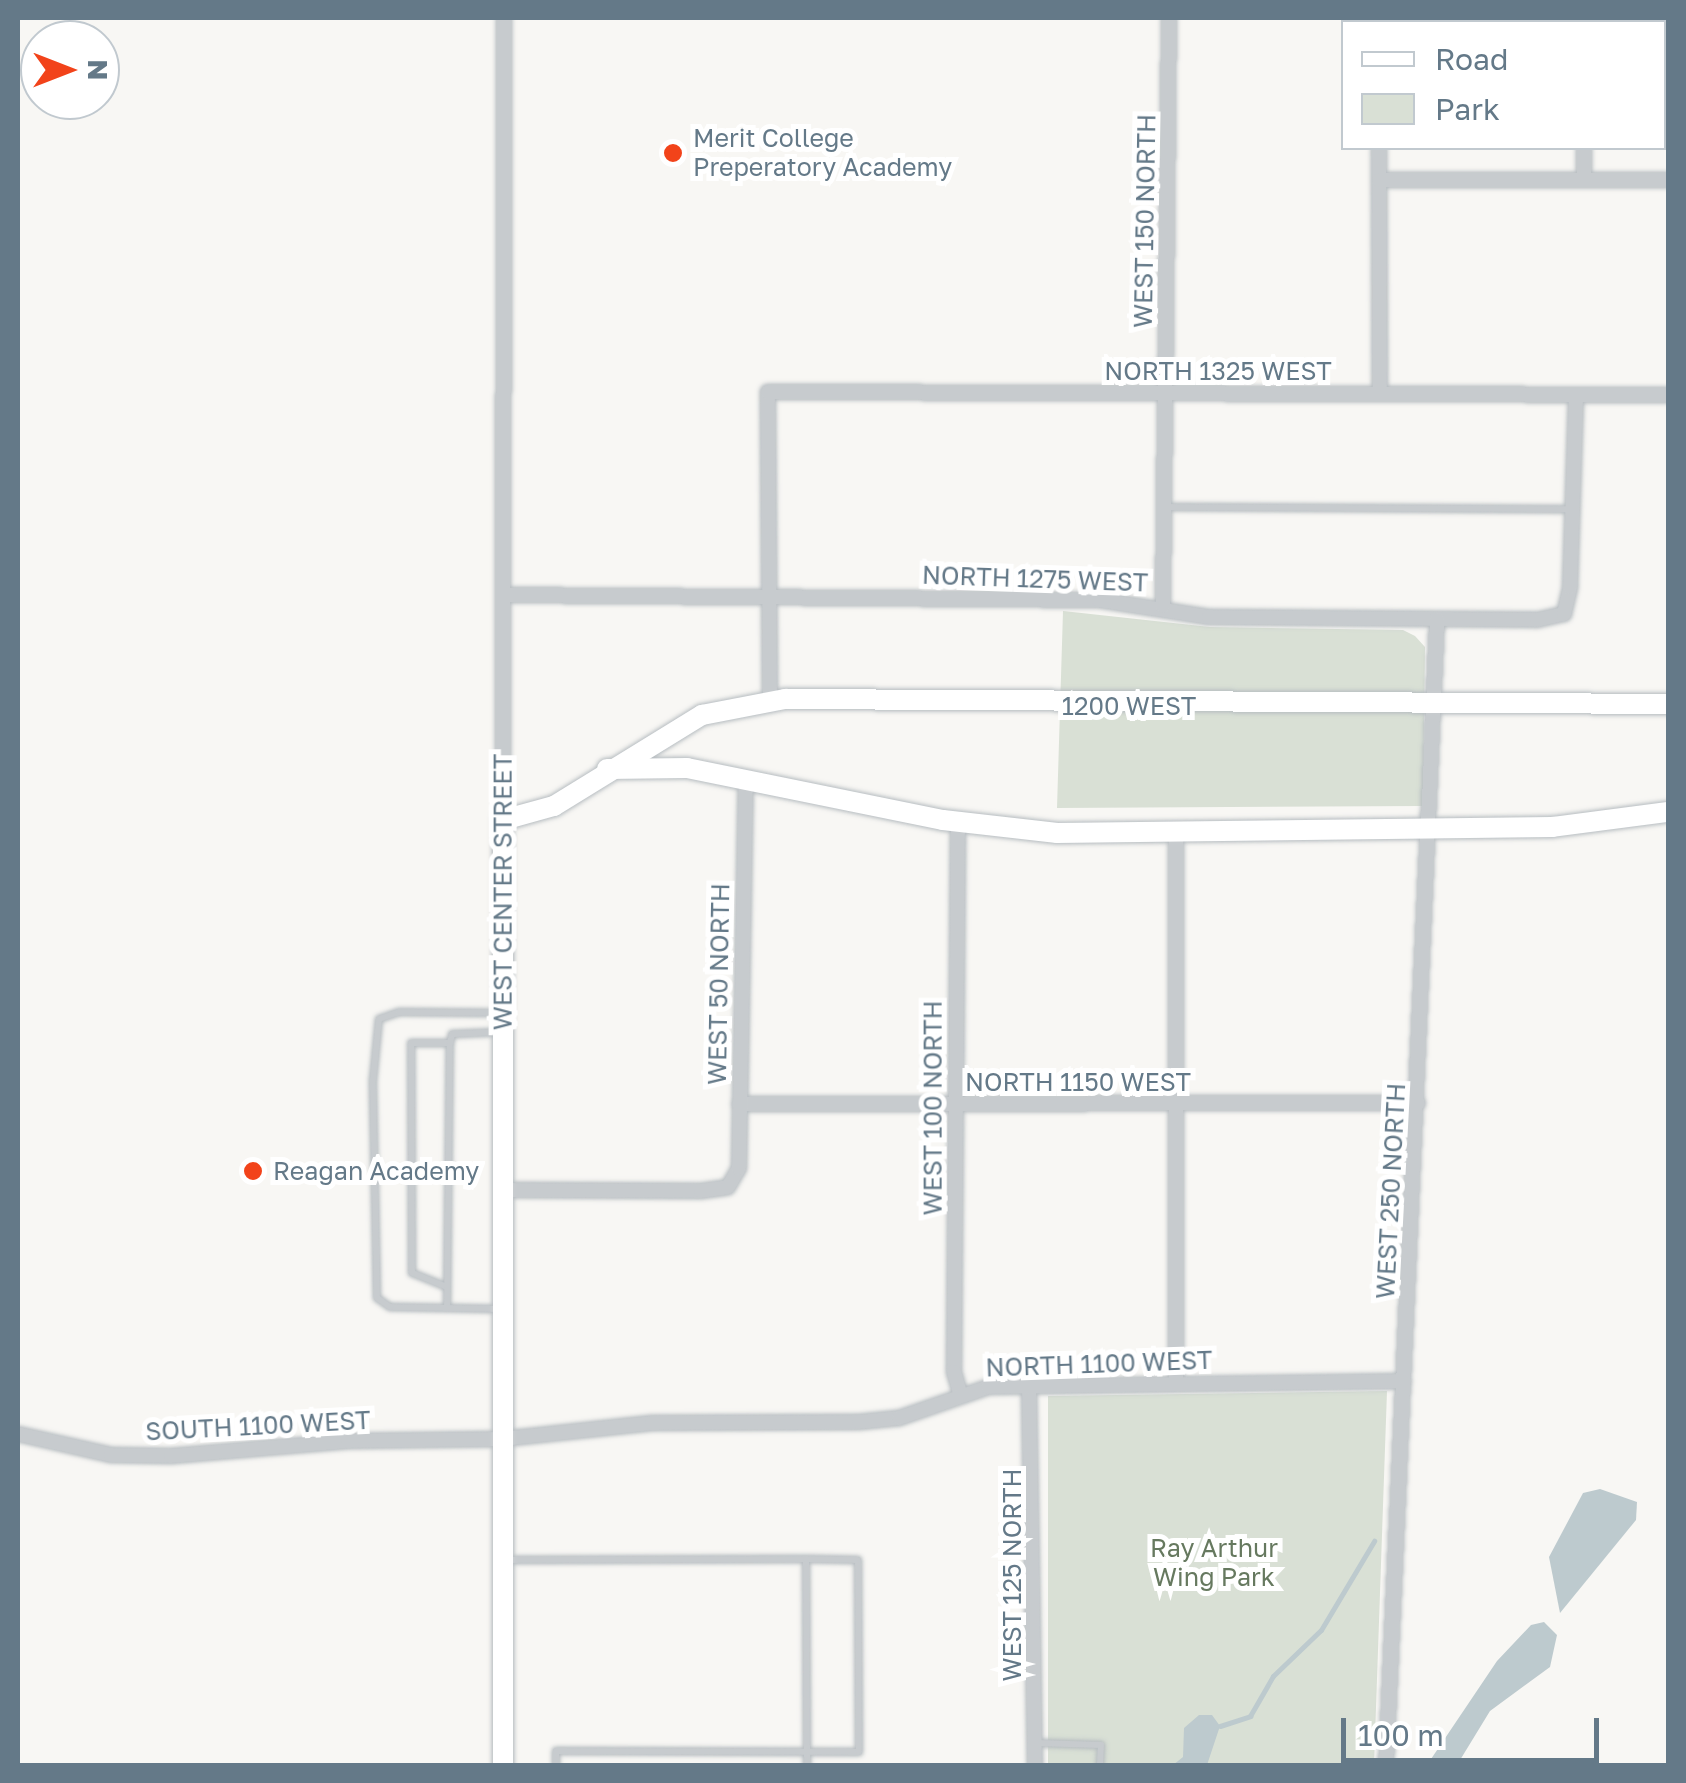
<!DOCTYPE html>
<style>
body{margin:0}
#map{position:relative;width:1686px;height:1783px;overflow:hidden;background:#f8f7f4;font-family:"Golos Text",sans-serif}
div>[style]{position:absolute}
[style*='--x']{left:calc(var(--x)*1px);top:calc(var(--y)*1px);width:calc(var(--w)*1px);rotate:calc(var(--a)*1deg)}
.green>*{inset:0;background:#d9e0d5}
.water>*{inset:0;background:#bdcace}
.stream>*{height:5px;margin:-2.5px;padding:0 2.5px;transform-origin:2.5px;border-radius:2.5px;background:#bdcace}
.roads{filter:drop-shadow(0 0 2px #b7bdc1) drop-shadow(0 0 2px #b7bdc1)}
.lane>*{height:6px;margin:-3px;padding:0 3px;transform-origin:3px;border-radius:3px;background:#c7cbce}
.street>*{height:14px;margin:-7px;padding:0 7px;transform-origin:7px;border-radius:7px;background:#c7cbce}
.secondary>*{height:20px;margin:-10px;padding:0 10px;transform-origin:10px;border-radius:10px;background:#fff}
.dots>*{width:28px;height:28px;translate:-50% -50%;box-sizing:border-box;border:5px solid #fff;border-radius:50%}
span{translate:-50% -50%;white-space:nowrap;text-align:center;line-height:1.15;-webkit-text-stroke:10px #fff;paint-order:stroke}
.poi-label{font-size:25px;color:#647988}
.left{translate:0 -50%;text-align:left}
.street-label{font-size:25px;color:#647988}
.park-label{font-size:25px;color:#66795f}
.frame{position:absolute;inset:0;border:20px solid #647988;pointer-events:none}
.legend{position:absolute;left:1341px;top:20px;width:325px;height:130px;box-sizing:border-box;background:#fff;border:2px solid #c1c9cf;margin:0;padding:12px 18px;list-style:none;font-size:30px;color:#647988}
.legend li{display:flex;align-items:center;gap:20px;height:50px}
.legend b{width:50px;border:2px solid #c1c9cf}
.north{position:absolute;left:20px;top:20px;width:100px;height:100px;box-sizing:border-box;background:#fff;border:2px solid #c1c9cf;border-radius:50%;rotate:90deg;font-size:28px;font-weight:700;line-height:40px;text-align:center;color:#647988}
.north::after{content:'';display:block;margin:auto;width:35px;height:45px;background:#f2431a;clip-path:polygon(50% 0,100% 100%,50% 72%,0 100%)}
.scale{position:absolute;left:1341px;top:1718px;width:258px;height:45px;box-sizing:border-box;border:5px solid #647988;border-top:0;padding-left:12px;font-size:30px;line-height:35px;white-space:nowrap;color:#647988;-webkit-text-stroke:8px #fff;paint-order:stroke}
</style>
<div id="map">
<div class="green">
<i style="clip-path:polygon(1063px 611px,1210px 627px,1403px 630px,1415px 636px,1425px 647px,1423px 806px,1057px 808px)"></i>
<i style="clip-path:polygon(1387px 1391px,1374px 1765px,1048px 1765px,1048px 1396px)"></i>
</div>
<div class="water">
<i style="clip-path:polygon(1600px 1489px,1637px 1502px,1636px 1520px,1560px 1613px,1549px 1557px,1583px 1493px)"></i>
<i style="clip-path:polygon(1544px 1622px,1557px 1635px,1550px 1667px,1490px 1711px,1457px 1765px,1427px 1765px,1497px 1661px,1531px 1625px)"></i>
<i style="clip-path:polygon(1199px 1715px,1212px 1715px,1220px 1726px,1207px 1765px,1173px 1765px,1183px 1757px,1184px 1728px)"></i>
</div>
<div class="stream">
<i style="--x:1220;--y:1726;--w:32;--a:-18"></i>
<i style="--x:1250;--y:1716;--w:46;--a:-60.1"></i>
<i style="--x:1273;--y:1676;--w:66;--a:-43.8"></i>
<i style="--x:1321;--y:1630;--w:104;--a:-59.2"></i>
</div>
<div class="roads">
<div class="lane">
<i style="--x:1164;--y:507;--w:407;--a:0.3"></i>
<i style="--x:447;--y:1287;--w:38;--a:-158"></i>
<i style="--x:412;--y:1273;--w:230;--a:-90.2"></i>
<i style="--x:411;--y:1043;--w:39;--a:0"></i>
<i style="--x:447;--y:1308;--w:265;--a:-89.4"></i>
<i style="--x:450;--y:1043;--w:9;--a:-77"></i>
<i style="--x:452;--y:1034;--w:45;--a:-2.5"></i>
<i style="--x:499;--y:1309;--w:109;--a:-178.9"></i>
<i style="--x:390;--y:1307;--w:16;--a:-145"></i>
<i style="--x:377;--y:1298;--w:218;--a:-91.1"></i>
<i style="--x:373;--y:1080;--w:61;--a:-84.4"></i>
<i style="--x:379;--y:1019;--w:21;--a:-19"></i>
<i style="--x:399;--y:1012;--w:103;--a:0.6"></i>
<i style="--x:509;--y:1560;--w:297;--a:-0.2"></i>
<i style="--x:806;--y:1559;--w:207;--a:89.7"></i>
<i style="--x:1037;--y:1743;--w:64;--a:1.8"></i>
<i style="--x:1101;--y:1745;--w:21;--a:93"></i>
<i style="--x:556;--y:1766;--w:15;--a:-90"></i>
<i style="--x:556;--y:1751;--w:303;--a:0.2"></i>
<i style="--x:859;--y:1752;--w:192;--a:-90.3"></i>
<i style="--x:858;--y:1560;--w:52;--a:-178.9"></i>
</div>
<div class="street">
<i style="--x:1379;--y:22;--w:4;--a:-90"></i>
<i style="--x:1587;--y:22;--w:4;--a:-90"></i>
<i style="--x:1379;--y:148;--w:246;--a:89.8"></i>
<i style="--x:1584;--y:179;--w:31;--a:-90"></i>
<i style="--x:1379;--y:180;--w:289;--a:0"></i>
<i style="--x:503;--y:595;--w:596;--a:0.48"></i>
<i style="--x:1099;--y:600;--w:111;--a:8.8"></i>
<i style="--x:1209;--y:617;--w:328;--a:0.5"></i>
<i style="--x:1537;--y:620;--w:28;--a:-13"></i>
<i style="--x:1564;--y:614;--w:28;--a:-77"></i>
<i style="--x:1570;--y:587;--w:187;--a:-88.2"></i>
<i style="--x:1163;--y:606;--w:588;--a:-89.42"></i>
<i style="--x:770;--y:702;--w:310;--a:-90.4"></i>
<i style="--x:768;--y:392;--w:900;--a:0.19"></i>
<i style="--x:503;--y:820;--w:802;--a:-89.93"></i>
<i style="--x:958;--y:822;--w:550;--a:90.42"></i>
<i style="--x:954;--y:1372;--w:22;--a:74"></i>
<i style="--x:1176;--y:835;--w:548;--a:90"></i>
<i style="--x:739;--y:1104;--w:679;--a:-0.08"></i>
<i style="--x:503;--y:1190;--w:198;--a:0.3"></i>
<i style="--x:701;--y:1191;--w:27;--a:-8"></i>
<i style="--x:728;--y:1187;--w:22;--a:-60"></i>
<i style="--x:739;--y:1168;--w:390;--a:-89"></i>
<i style="--x:1029;--y:1386;--w:380;--a:89.1"></i>
<i style="--x:18;--y:1434;--w:95;--a:12.7"></i>
<i style="--x:111;--y:1455;--w:60;--a:1"></i>
<i style="--x:171;--y:1456;--w:178;--a:-4.8"></i>
<i style="--x:348;--y:1441;--w:154;--a:-0.7"></i>
<i style="--x:502;--y:1439;--w:151;--a:-6.1"></i>
<i style="--x:652;--y:1423;--w:207;--a:-0.3"></i>
<i style="--x:859;--y:1422;--w:40;--a:-5.7"></i>
<i style="--x:899;--y:1418;--w:94;--a:-19.2"></i>
<i style="--x:988;--y:1387;--w:416;--a:-0.8"></i>
<i style="--x:1386;--y:1766;--w:1148;--a:-87.45"></i>
</div>
<div class="secondary">
<i style="--x:607;--y:769;--w:80;--a:-0.7"></i>
<i style="--x:687;--y:768;--w:261;--a:11.5"></i>
<i style="--x:943;--y:820;--w:115;--a:6.5"></i>
<i style="--x:1057;--y:833;--w:495;--a:-0.7"></i>
<i style="--x:1552;--y:827;--w:117;--a:-7.4"></i>
<i style="--x:503;--y:1766;--w:946;--a:-90"></i>
<i style="--x:503;--y:820;--w:53;--a:-15.4"></i>
<i style="--x:554;--y:806;--w:174;--a:-31.6"></i>
<i style="--x:702;--y:715;--w:85;--a:-10.9"></i>
<i style="--x:785;--y:699;--w:883;--a:0.32"></i>
</div>
</div>
<div class="dots">
<i style="left:673px;top:153px;background:#f2431a"></i>
<i style="left:253px;top:1171px;background:#f2431a"></i>
</div>
<div class="poi-label">
<span class="left" style="left:693px;top:153px">Merit College<br>Preperatory Academy</span>
<span class="left" style="left:273px;top:1171px">Reagan Academy</span>
</div>
<div class="street-label">
<span style="left:1145px;top:221px;rotate:-89deg">WEST 150 NORTH</span>
<span style="left:1218px;top:371px">NORTH 1325 WEST</span>
<span style="left:1035px;top:579px;rotate:2deg">NORTH 1275 WEST</span>
<span style="left:1129px;top:706px">1200 WEST</span>
<span style="left:503px;top:892px;rotate:-90deg">WEST CENTER STREET</span>
<span style="left:719px;top:984px;rotate:-89deg">WEST 50 NORTH</span>
<span style="left:1078px;top:1082px">NORTH 1150 WEST</span>
<span style="left:933px;top:1108px;rotate:-90deg">WEST 100 NORTH</span>
<span style="left:1391px;top:1191px;rotate:-87deg">WEST 250 NORTH</span>
<span style="left:1099px;top:1364px;rotate:-2deg">NORTH 1100 WEST</span>
<span style="left:258px;top:1426px;rotate:-3deg">SOUTH 1100 WEST</span>
<span style="left:1012px;top:1575px;rotate:-90deg">WEST 125 NORTH</span>
</div>
<div class="park-label">
<span style="left:1214px;top:1563px">Ray Arthur<br>Wing Park</span>
</div>
<div class="frame"></div>
<ul class="legend">
<li><b style="height:12px;background:#fff"></b>Road</li>
<li><b style="height:28px;background:#d9e0d5"></b>Park</li>
</ul>
<div class="north">N</div>
<div class="scale">100 m</div>
</div>
